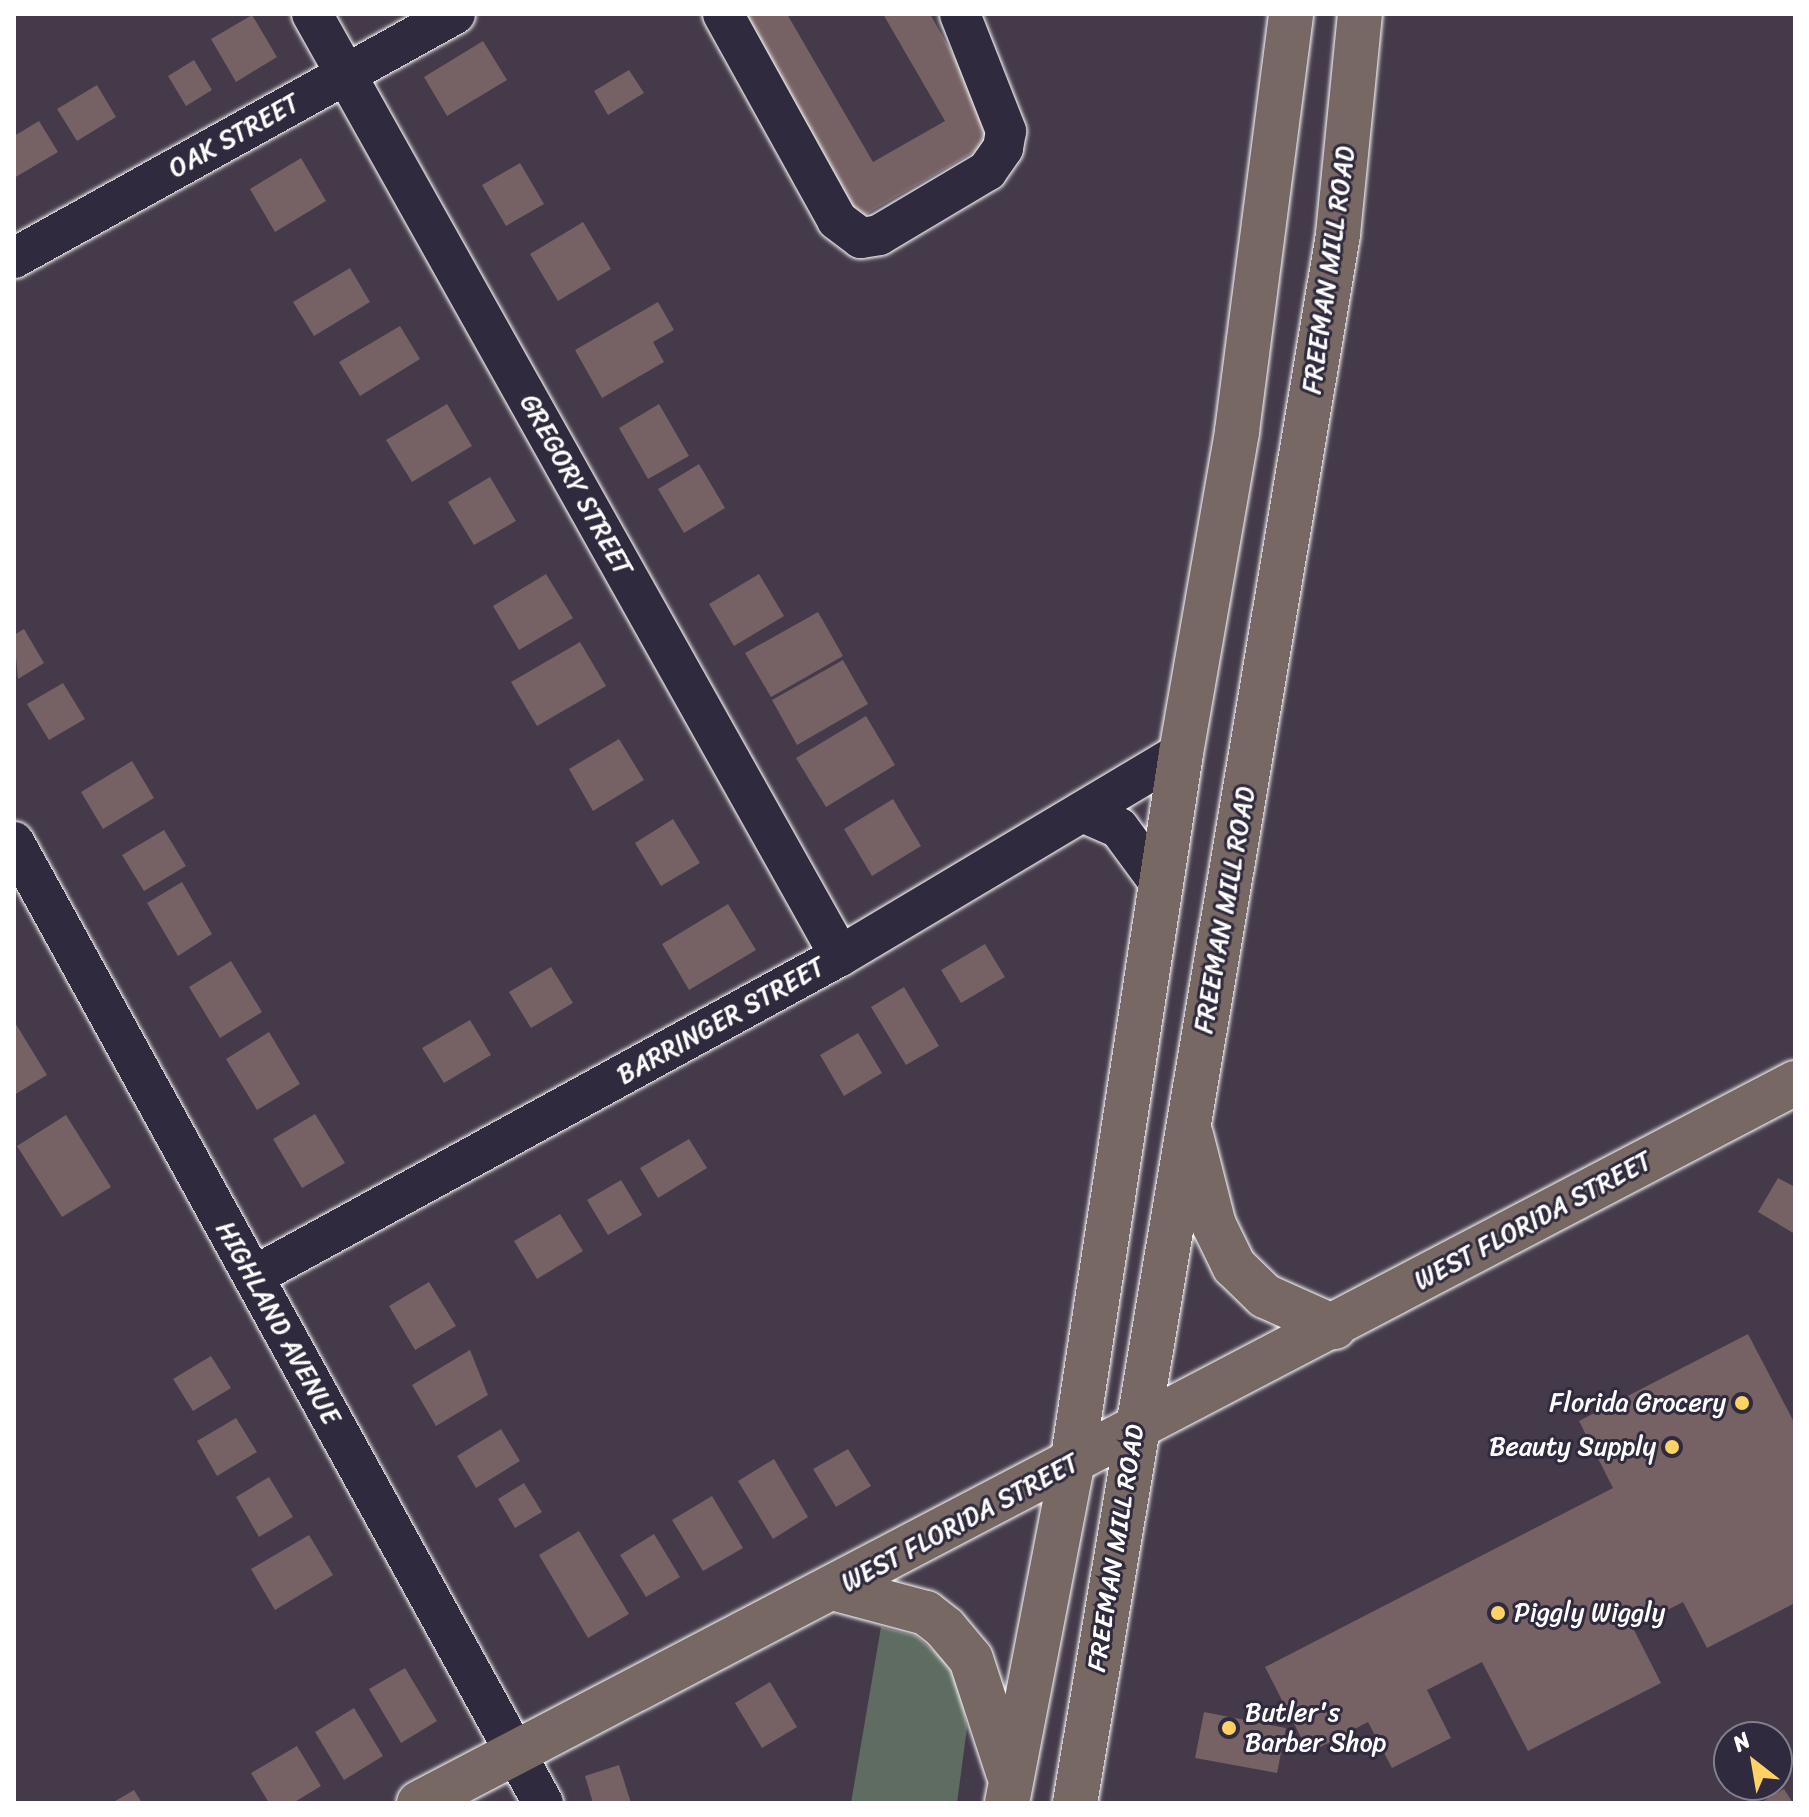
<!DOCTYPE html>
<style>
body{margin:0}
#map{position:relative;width:1809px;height:1817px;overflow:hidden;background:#443a49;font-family:Sriracha,sans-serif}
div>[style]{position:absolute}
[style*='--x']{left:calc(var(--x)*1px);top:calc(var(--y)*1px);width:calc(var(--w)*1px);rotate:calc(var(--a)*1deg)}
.green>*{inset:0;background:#5f6c62}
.building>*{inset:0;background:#766164}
.roads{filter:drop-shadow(0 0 2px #fff) drop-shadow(0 0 2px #fff)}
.minor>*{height:40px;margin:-20px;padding:0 20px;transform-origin:20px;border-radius:20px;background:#2f2a3d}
.major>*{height:44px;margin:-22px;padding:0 22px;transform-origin:22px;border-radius:22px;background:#776864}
.dots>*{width:22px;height:22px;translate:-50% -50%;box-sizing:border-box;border:4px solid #2f2a3d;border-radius:50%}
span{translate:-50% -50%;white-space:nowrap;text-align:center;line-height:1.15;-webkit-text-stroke:6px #2f2a3d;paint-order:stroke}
.street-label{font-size:26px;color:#fff}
.poi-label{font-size:26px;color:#fff}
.right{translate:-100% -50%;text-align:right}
.left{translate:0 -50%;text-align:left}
.frame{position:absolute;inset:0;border:16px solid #fff;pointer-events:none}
.north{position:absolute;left:1713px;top:1721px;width:80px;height:80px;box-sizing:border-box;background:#2f2a3d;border:2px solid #827f8b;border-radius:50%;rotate:329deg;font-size:22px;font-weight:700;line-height:32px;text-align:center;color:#fff}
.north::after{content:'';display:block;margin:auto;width:28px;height:36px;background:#ffd166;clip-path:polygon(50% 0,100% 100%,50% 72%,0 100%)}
</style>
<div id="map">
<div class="green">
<i style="clip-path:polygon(881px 1627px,916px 1636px,943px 1659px,960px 1687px,967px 1728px,957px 1803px,851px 1803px)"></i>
</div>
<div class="building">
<i style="clip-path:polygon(740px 14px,787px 14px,873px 162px,945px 121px,883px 14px,930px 14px,1000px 137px,858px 219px)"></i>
<i style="clip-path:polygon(252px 15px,277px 57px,236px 82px,211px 39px)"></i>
<i style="clip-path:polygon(483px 41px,507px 80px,447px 116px,424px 77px)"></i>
<i style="clip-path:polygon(194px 60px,212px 90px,186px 106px,168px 76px)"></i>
<i style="clip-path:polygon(629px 70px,644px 93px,608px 115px,594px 91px)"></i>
<i style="clip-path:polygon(97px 85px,116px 117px,77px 141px,57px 109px)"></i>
<i style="clip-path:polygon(39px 121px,58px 152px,14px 178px,14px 136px)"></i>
<i style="clip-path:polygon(301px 158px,326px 201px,275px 232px,250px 189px)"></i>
<i style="clip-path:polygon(520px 163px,544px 204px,506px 226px,482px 185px)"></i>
<i style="clip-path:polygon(583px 222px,611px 269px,558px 301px,530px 254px)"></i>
<i style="clip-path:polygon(350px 268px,370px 302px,314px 336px,293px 302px)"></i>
<i style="clip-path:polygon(658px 302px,674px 330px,653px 342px,664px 362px,602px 398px,575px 350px)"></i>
<i style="clip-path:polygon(400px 326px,420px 359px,360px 396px,339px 362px)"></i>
<i style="clip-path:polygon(447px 404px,472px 446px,412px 482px,386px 440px)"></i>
<i style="clip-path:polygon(659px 404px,689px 456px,648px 479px,619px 428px)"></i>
<i style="clip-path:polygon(699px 464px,725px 508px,684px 533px,658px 489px)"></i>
<i style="clip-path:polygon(490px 477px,516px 521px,474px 545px,448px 502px)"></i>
<i style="clip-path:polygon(546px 574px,573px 618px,519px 650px,493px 606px)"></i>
<i style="clip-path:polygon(759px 574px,784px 616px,734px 646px,709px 604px)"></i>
<i style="clip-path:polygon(818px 612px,843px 656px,771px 697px,745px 653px)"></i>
<i style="clip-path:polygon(24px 629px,44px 663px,18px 679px,14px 635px)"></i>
<i style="clip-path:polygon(580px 642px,606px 686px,537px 726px,511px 682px)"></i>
<i style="clip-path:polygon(843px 660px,868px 704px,797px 745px,772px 700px)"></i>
<i style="clip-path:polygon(63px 683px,85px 719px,49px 740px,27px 704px)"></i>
<i style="clip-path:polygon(866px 716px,895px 765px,826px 807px,796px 758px)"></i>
<i style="clip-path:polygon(619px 739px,644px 780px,593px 811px,569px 769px)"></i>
<i style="clip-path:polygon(132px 761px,154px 798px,103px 829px,81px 792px)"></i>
<i style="clip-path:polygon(893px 799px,921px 846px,872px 876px,844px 829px)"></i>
<i style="clip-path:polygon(673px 819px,700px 863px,661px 886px,635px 843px)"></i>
<i style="clip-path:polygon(164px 830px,186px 866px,144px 891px,122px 855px)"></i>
<i style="clip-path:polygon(182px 882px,212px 934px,178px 956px,147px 903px)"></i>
<i style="clip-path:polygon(728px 904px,756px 950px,689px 990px,662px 944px)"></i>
<i style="clip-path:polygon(985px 944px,1005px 977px,961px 1003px,941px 970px)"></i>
<i style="clip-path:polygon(231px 961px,262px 1012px,220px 1038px,189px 987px)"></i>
<i style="clip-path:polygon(551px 967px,573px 1003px,531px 1028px,509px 992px)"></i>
<i style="clip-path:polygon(904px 987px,939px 1046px,906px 1065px,871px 1007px)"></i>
<i style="clip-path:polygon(470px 1020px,491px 1055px,444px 1083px,422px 1048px)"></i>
<i style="clip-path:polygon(14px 1021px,47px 1075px,14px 1095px)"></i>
<i style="clip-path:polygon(269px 1032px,300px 1084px,257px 1110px,226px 1059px)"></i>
<i style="clip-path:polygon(858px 1033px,882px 1073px,844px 1096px,820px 1055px)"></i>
<i style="clip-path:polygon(315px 1114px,345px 1163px,302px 1188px,273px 1139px)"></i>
<i style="clip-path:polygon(66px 1115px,111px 1187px,62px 1217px,17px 1146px)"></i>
<i style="clip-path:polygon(689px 1139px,707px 1168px,658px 1198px,640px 1168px)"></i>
<i style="clip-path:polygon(1778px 1178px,1795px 1187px,1795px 1234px,1758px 1212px)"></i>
<i style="clip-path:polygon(621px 1180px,642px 1215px,608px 1235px,587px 1200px)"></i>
<i style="clip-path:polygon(560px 1214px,583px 1251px,537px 1279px,514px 1241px)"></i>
<i style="clip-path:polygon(429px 1282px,456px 1326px,415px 1350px,389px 1306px)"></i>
<i style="clip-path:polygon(1748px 1334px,1795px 1424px,1795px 1603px,1707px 1648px,1683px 1602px,1633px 1628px,1661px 1683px,1528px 1751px,1482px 1662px,1427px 1690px,1451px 1738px,1392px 1768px,1368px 1722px,1309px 1753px,1265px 1667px,1613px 1488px,1579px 1421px)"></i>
<i style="clip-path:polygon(470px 1350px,488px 1395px,436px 1426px,412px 1385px)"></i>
<i style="clip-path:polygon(211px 1356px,231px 1388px,193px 1411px,173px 1379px)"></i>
<i style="clip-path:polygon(236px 1418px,257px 1452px,217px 1476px,197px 1441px)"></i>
<i style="clip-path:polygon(501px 1429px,520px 1461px,476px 1488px,457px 1456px)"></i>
<i style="clip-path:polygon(848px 1449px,871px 1486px,836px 1507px,813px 1469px)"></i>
<i style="clip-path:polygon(774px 1459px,808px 1517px,773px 1539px,738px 1481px)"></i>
<i style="clip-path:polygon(269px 1477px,293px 1517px,259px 1537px,236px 1497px)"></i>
<i style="clip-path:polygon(524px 1483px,542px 1512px,515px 1528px,498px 1499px)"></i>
<i style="clip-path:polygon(712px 1496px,743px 1548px,703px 1571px,672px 1520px)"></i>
<i style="clip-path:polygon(579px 1531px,629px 1614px,588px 1638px,539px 1555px)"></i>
<i style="clip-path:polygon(654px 1534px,680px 1577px,646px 1597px,620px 1555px)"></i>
<i style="clip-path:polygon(309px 1535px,333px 1575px,275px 1610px,251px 1569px)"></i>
<i style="clip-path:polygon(405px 1668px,437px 1721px,401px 1743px,369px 1689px)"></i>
<i style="clip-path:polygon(770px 1682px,797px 1727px,762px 1748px,735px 1703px)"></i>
<i style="clip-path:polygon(354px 1708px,383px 1756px,344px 1780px,315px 1732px)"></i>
<i style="clip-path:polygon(1204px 1712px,1286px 1728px,1277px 1773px,1195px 1758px)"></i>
<i style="clip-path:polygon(297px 1746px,321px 1786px,293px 1803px,269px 1803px,251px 1773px)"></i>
<i style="clip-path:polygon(619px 1765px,631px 1803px,593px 1803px,585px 1776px)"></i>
<i style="clip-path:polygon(1784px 1789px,1793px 1803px,1760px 1803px)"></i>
<i style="clip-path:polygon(134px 1790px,142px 1803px,112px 1803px)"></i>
</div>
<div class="roads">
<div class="minor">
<i style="--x:312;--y:14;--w:1080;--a:60.73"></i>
<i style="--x:723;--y:14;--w:235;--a:61"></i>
<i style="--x:837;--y:220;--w:30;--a:37"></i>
<i style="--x:861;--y:238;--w:18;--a:-9"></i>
<i style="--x:879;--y:235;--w:126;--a:-30.7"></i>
<i style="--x:987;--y:171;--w:28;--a:-55"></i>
<i style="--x:1003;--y:148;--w:17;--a:-80"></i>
<i style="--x:1006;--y:131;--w:126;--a:-111.5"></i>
<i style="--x:14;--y:258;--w:504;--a:-28.96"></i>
<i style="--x:1082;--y:812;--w:40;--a:23.4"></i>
<i style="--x:1119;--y:828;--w:71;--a:53.6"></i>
<i style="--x:14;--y:842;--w:1097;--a:61.17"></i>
<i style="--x:254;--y:1276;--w:668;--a:-28.64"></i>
<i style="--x:840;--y:956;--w:397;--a:-30.8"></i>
</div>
<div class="major">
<i style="--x:1191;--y:1135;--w:93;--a:75.7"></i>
<i style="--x:1214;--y:1225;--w:46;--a:64"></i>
<i style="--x:1234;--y:1266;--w:43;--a:44.1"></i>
<i style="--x:1265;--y:1296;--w:76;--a:24.2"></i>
<i style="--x:836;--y:1589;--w:93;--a:14.9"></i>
<i style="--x:926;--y:1613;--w:24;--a:38"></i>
<i style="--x:945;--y:1628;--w:40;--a:50"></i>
<i style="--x:971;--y:1659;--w:119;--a:71.9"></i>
<i style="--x:419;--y:1803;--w:1553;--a:-27.62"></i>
<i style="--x:1007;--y:1803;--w:345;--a:-79.1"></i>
<i style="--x:1072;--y:1464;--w:719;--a:-81.28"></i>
<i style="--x:1181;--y:753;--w:327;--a:-80.1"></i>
<i style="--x:1237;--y:431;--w:420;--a:-82.6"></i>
<i style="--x:1075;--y:1803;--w:1591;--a:-80.48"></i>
<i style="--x:1338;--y:234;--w:221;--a:-84.3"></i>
</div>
</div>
<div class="dots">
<i style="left:1742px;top:1403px;background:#ffd166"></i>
<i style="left:1672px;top:1447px;background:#ffd166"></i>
<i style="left:1498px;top:1613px;background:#ffd166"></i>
<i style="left:1229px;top:1728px;background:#ffd166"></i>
</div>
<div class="street-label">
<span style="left:234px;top:136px;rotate:-29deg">OAK STREET</span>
<span style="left:1329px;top:270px;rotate:-82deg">FREEMAN MILL ROAD</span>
<span style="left:576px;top:485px;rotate:61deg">GREGORY STREET</span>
<span style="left:1225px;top:910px;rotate:-80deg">FREEMAN MILL ROAD</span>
<span style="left:721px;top:1021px;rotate:-29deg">BARRINGER STREET</span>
<span style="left:1533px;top:1221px;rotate:-28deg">WEST FLORIDA STREET</span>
<span style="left:278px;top:1323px;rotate:61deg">HIGHLAND AVENUE</span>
<span style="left:960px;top:1523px;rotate:-28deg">WEST FLORIDA STREET</span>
<span style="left:1116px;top:1548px;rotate:-81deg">FREEMAN MILL ROAD</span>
</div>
<div class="poi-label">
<span class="right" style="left:1726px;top:1403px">Florida Grocery</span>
<span class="right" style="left:1656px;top:1447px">Beauty Supply</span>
<span class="left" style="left:1514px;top:1613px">Piggly Wiggly</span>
<span class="left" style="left:1245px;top:1728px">Butler's<br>Barber Shop</span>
</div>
<div class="frame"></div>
<div class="north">N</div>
</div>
